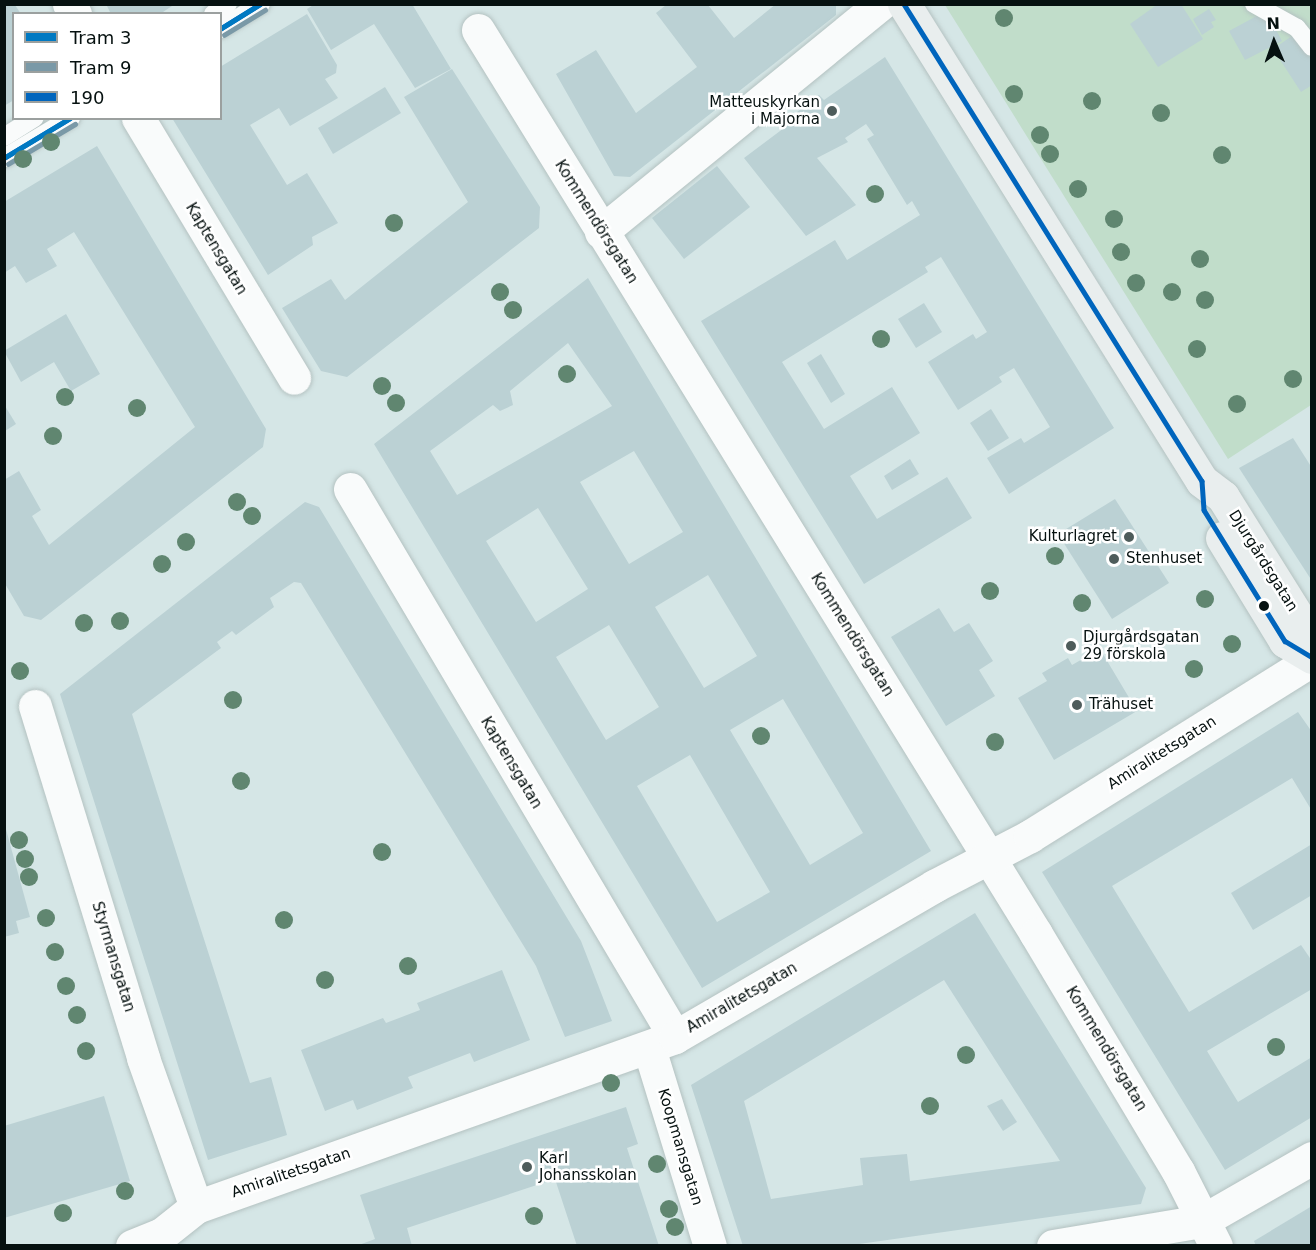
<!DOCTYPE html>
<meta charset="utf-8">
<style>
body{margin:0}
#map{position:relative;width:1316px;height:1250px;overflow:hidden;background:#d5e6e6;font-family:"DejaVu Sans",sans-serif}
div>[style]{position:absolute}
[style*='--x']{left:calc(var(--x)*1px);top:calc(var(--y)*1px);width:calc(var(--w)*1px);rotate:calc(var(--a)*1deg)}
.green>*{inset:0;background:#c1ddca}
.building>*{inset:0;background:#bbd1d4}
.roads{filter:drop-shadow(0 0 2px #b4c2c1) drop-shadow(0 0 2px #b4c2c1)}
.lane>*{height:18px;margin:-9px;padding:0 9px;transform-origin:9px;border-radius:9px;background:#f9fbfb}
.street>*{height:33px;margin:-16.5px;padding:0 16.5px;transform-origin:16.5px;border-radius:16.5px;background:#f9fbfb}
.secondary>*{height:33px;margin:-16.5px;padding:0 16.5px;transform-origin:16.5px;border-radius:16.5px;background:#e9eeee}
.bus-1>*{height:4.5px;margin:-2.25px;padding:0 2.25px;transform-origin:2.25px;border-radius:2.25px;background:#0065bd}
.tram-1>*{height:4.5px;margin:-2.25px;padding:0 2.25px;transform-origin:2.25px;border-radius:2.25px;background:#0079c2}
.tram-2>*{height:4.5px;margin:-2.25px;padding:0 2.25px;transform-origin:2.25px;border-radius:2.25px;background:#7a99a7}
.trees>*{width:18px;height:18px;margin:-9px;border-radius:50%;background:#608670}
.dots>*{width:16px;height:16px;translate:-50% -50%;box-sizing:border-box;border:3px solid #fff;border-radius:50%}
span{translate:-50% -50%;white-space:nowrap;text-align:center;line-height:1.15;-webkit-text-stroke:5px #fff;paint-order:stroke}
.poi-label{font-size:15px;color:#061110}
.right{translate:-100% -50%;text-align:right}
.left{translate:0 -50%;text-align:left}
.street-label{font-size:15px;color:#061110}
.frame{position:absolute;inset:0;border:6px solid #061110;pointer-events:none}
.legend{position:absolute;left:12px;top:12px;width:210px;height:108px;box-sizing:border-box;background:#fff;border:2px solid #9ba09f;margin:0;padding:8px 10px;list-style:none;font-size:18px;color:#061110}
.legend li{display:flex;align-items:center;gap:12px;height:30px}
.legend b{width:30px;border:2px solid #9ba09f}
.north{position:absolute;left:1244px;top:12px;width:60px;height:60px;-webkit-text-stroke:4px #fff;paint-order:stroke;rotate:358deg;font-size:16px;font-weight:700;line-height:24px;text-align:center;color:#061110}
.north::after{content:'';display:block;margin:auto;width:21px;height:27px;background:#061110;clip-path:polygon(50% 0,100% 100%,50% 72%,0 100%)}
</style>
<div id="map">
<div class="green">
<i style="clip-path:polygon(945px 5px,1311px 5px,1311px 405px,1228px 459px)"></i>
</div>
<div class="building">
<i style="clip-path:polygon(106px 4px,175px 4px,160px 14px,111px 14px)"></i>
<i style="clip-path:polygon(315px 4px,412px 4px,451px 69px,415px 88px,374px 24px,331px 50px,307px 9px)"></i>
<i style="clip-path:polygon(776px 4px,836px 4px,836px 15px,630px 177px,614px 176px,556px 74px,596px 50px,636px 113px,697px 67px,656px 13px,666px 5px,708px 5px,734px 38px)"></i>
<i style="clip-path:polygon(1158px 4px,1181px 4px,1203px 39px,1158px 67px,1130px 24px)"></i>
<i style="clip-path:polygon(4px 5px,15px 5px,21px 14px,14px 14px,14px 100px,4px 106px)"></i>
<i style="clip-path:polygon(1209px 9px,1216px 20px,1211px 22px,1214px 27px,1202px 35px,1193px 19px)"></i>
<i style="clip-path:polygon(1266px 11px,1282px 41px,1245px 60px,1229px 31px)"></i>
<i style="clip-path:polygon(307px 14px,337px 65px,336px 73px,325px 79px,338px 98px,290px 126px,279px 108px,250px 125px,287px 185px,307px 173px,338px 223px,312px 237px,313px 245px,268px 275px,172px 118px,220px 118px,220px 67px)"></i>
<i style="clip-path:polygon(1295px 34px,1312px 59px,1312px 85px,1301px 92px,1273px 49px)"></i>
<i style="clip-path:polygon(885px 57px,1114px 428px,1009px 494px,987px 458px,1021px 438px,1024px 443px,1050px 427px,1014px 368px,999px 377px,1002px 382px,958px 410px,928px 362px,973px 334px,976px 339px,987px 332px,941px 257px,925px 267px,928px 272px,782px 362px,824px 429px,892px 387px,920px 433px,850px 476px,877px 519px,947px 477px,972px 518px,864px 584px,701px 321px,835px 240px,847px 260px,920px 215px,912px 201px,907px 205px,867px 139px,874px 135px,866px 124px,845px 138px,848px 142px,817px 158px,856px 205px,806px 236px,744px 158px,800px 116px,797px 112px,819px 95px,824px 100px)"></i>
<i style="clip-path:polygon(452px 69px,540px 207px,539px 228px,347px 377px,321px 371px,282px 308px,331px 279px,345px 300px,468px 202px,404px 97px)"></i>
<i style="clip-path:polygon(385px 87px,401px 113px,333px 154px,318px 128px)"></i>
<i style="clip-path:polygon(97px 146px,266px 429px,263px 447px,41px 620px,24px 616px,4px 582px,4px 480px,19px 471px,41px 510px,32px 516px,49px 545px,195px 427px,74px 232px,47px 249px,57px 266px,26px 283px,15px 266px,4px 273px,4px 202px)"></i>
<i style="clip-path:polygon(717px 166px,750px 207px,684px 259px,652px 218px)"></i>
<i style="clip-path:polygon(evenodd,588px 278px,931px 851px,702px 988px,374px 444px,588px 278px,568px 343px,612px 406px,457px 495px,430px 451px,493px 405px,500px 411px,513px 405px,510px 391px,568px 343px,588px 278px,634px 451px,683px 532px,629px 564px,580px 482px,634px 451px,588px 278px,538px 508px,588px 589px,536px 622px,486px 541px,538px 508px,588px 278px,708px 575px,757px 656px,704px 688px,655px 607px,708px 575px,588px 278px,609px 625px,659px 707px,606px 740px,556px 657px,609px 625px,588px 278px,783px 699px,863px 833px,810px 865px,730px 730px,783px 699px,588px 278px,690px 755px,770px 892px,717px 922px,637px 786px,690px 755px)"></i>
<i style="clip-path:polygon(924px 303px,942px 332px,916px 348px,898px 319px)"></i>
<i style="clip-path:polygon(66px 314px,100px 374px,71px 391px,54px 362px,21px 382px,4px 351px)"></i>
<i style="clip-path:polygon(821px 354px,845px 394px,831px 403px,807px 363px)"></i>
<i style="clip-path:polygon(5px 406px,16px 424px,5px 431px)"></i>
<i style="clip-path:polygon(991px 409px,1009px 438px,988px 451px,970px 423px)"></i>
<i style="clip-path:polygon(1293px 438px,1312px 468px,1312px 581px,1239px 468px)"></i>
<i style="clip-path:polygon(910px 459px,919px 474px,892px 490px,884px 476px)"></i>
<i style="clip-path:polygon(1115px 499px,1169px 583px,1112px 619px,1058px 534px)"></i>
<i style="clip-path:polygon(305px 502px,319px 507px,581px 941px,612px 1021px,565px 1037px,536px 966px,301px 583px,294px 582px,270px 598px,274px 607px,236px 635px,232px 631px,217px 642px,221px 648px,132px 714px,250px 1083px,271px 1077px,287px 1135px,208px 1160px,60px 694px)"></i>
<i style="clip-path:polygon(939px 608px,954px 632px,969px 623px,993px 661px,979px 670px,995px 696px,946px 726px,891px 637px)"></i>
<i style="clip-path:polygon(1100px 649px,1137px 711px,1054px 760px,1018px 698px,1047px 681px,1042px 673px,1068px 658px,1072px 665px)"></i>
<i style="clip-path:polygon(1298px 712px,1312px 732px,1312px 811px,1292px 778px,1112px 886px,1189px 1012px,1301px 945px,1312px 961px,1312px 989px,1207px 1051px,1238px 1102px,1312px 1057px,1312px 1117px,1225px 1170px,1042px 872px)"></i>
<i style="clip-path:polygon(4px 822px,30px 917px,16px 921px,19px 933px,4px 937px)"></i>
<i style="clip-path:polygon(1312px 844px,1312px 895px,1253px 930px,1231px 893px)"></i>
<i style="clip-path:polygon(evenodd,975px 913px,1146px 1188px,1141px 1204px,845px 1246px,743px 1246px,691px 1085px,975px 913px,944px 980px,1060px 1161px,910px 1181px,907px 1154px,860px 1158px,863px 1185px,771px 1199px,744px 1101px,944px 980px)"></i>
<i style="clip-path:polygon(502px 970px,530px 1040px,474px 1062px,470px 1053px,408px 1077px,413px 1088px,357px 1110px,353px 1100px,325px 1111px,301px 1050px,383px 1018px,386px 1023px,420px 1010px,417px 1003px)"></i>
<i style="clip-path:polygon(104px 1096px,130px 1181px,4px 1218px,4px 1126px)"></i>
<i style="clip-path:polygon(1002px 1099px,1017px 1122px,1003px 1131px,987px 1106px)"></i>
<i style="clip-path:polygon(626px 1107px,638px 1144px,627px 1148px,659px 1246px,577px 1246px,555px 1179px,407px 1228px,412px 1246px,356px 1246px,375px 1239px,360px 1195px)"></i>
<i style="clip-path:polygon(1312px 1206px,1312px 1246px,1256px 1246px,1254px 1241px)"></i>
</div>
<div class="roads">
<div class="lane">
<i style="--x:1254;--y:4;--w:49;--a:29.2"></i>
<i style="--x:1297;--y:28;--w:24;--a:52"></i>
<i style="--x:213;--y:14;--w:18;--a:-34"></i>
<i style="--x:220;--y:29;--w:48;--a:-31.4"></i>
<i style="--x:4;--y:137;--w:36;--a:-32"></i>
<i style="--x:4;--y:158;--w:78;--a:-30.8"></i>
</div>
<div class="street">
<i style="--x:69;--y:4;--w:12;--a:59"></i>
<i style="--x:478;--y:30;--w:1062;--a:58.31"></i>
<i style="--x:1036;--y:934;--w:276;--a:59.1"></i>
<i style="--x:1178;--y:1171;--w:84;--a:63.1"></i>
<i style="--x:138;--y:118;--w:303;--a:59"></i>
<i style="--x:601;--y:232;--w:361;--a:-39.2"></i>
<i style="--x:350;--y:489;--w:637;--a:59.33"></i>
<i style="--x:35;--y:706;--w:368;--a:72.9"></i>
<i style="--x:143;--y:1058;--w:158;--a:70.4"></i>
<i style="--x:649;--y:1048;--w:207;--a:72.9"></i>
<i style="--x:132;--y:1246;--w:32;--a:-22"></i>
<i style="--x:162;--y:1234;--w:43;--a:-38.5"></i>
<i style="--x:196;--y:1207;--w:508;--a:-19.54"></i>
<i style="--x:675;--y:1037;--w:300;--a:-30.2"></i>
<i style="--x:934;--y:886;--w:108;--a:-27.5"></i>
<i style="--x:1030;--y:836;--w:332;--a:-32"></i>
<i style="--x:1053;--y:1246;--w:151;--a:-9.5"></i>
<i style="--x:1202;--y:1221;--w:127;--a:-29.8"></i>
</div>
<div class="secondary">
<i style="--x:904;--y:4;--w:562;--a:58.01"></i>
<i style="--x:1202;--y:481;--w:26;--a:37"></i>
<i style="--x:1223;--y:497;--w:155;--a:58"></i>
<i style="--x:1305;--y:628;--w:23;--a:72"></i>
<i style="--x:1222;--y:538;--w:121;--a:58.5"></i>
<i style="--x:1285;--y:641;--w:31;--a:31"></i>
</div>
</div>
<div class="bus-1">
<i style="--x:904;--y:4;--w:562;--a:58.01"></i>
<i style="--x:1202;--y:481;--w:29;--a:86"></i>
<i style="--x:1204;--y:510;--w:154;--a:58.3"></i>
<i style="--x:1285;--y:641;--w:31;--a:31"></i>
<i style="--x:220;--y:29;--w:47;--a:-32"></i>
<i style="--x:4;--y:158;--w:77;--a:-31.2"></i>
</div>
<div class="tram-1">
<i style="--x:220;--y:29;--w:47;--a:-32"></i>
<i style="--x:4;--y:158;--w:77;--a:-31.2"></i>
</div>
<div class="tram-2">
<i style="--x:224;--y:35;--w:48;--a:-31.4"></i>
<i style="--x:8;--y:164;--w:78;--a:-30.8"></i>
</div>
<div class="trees">
<i style="left:1004px;top:18px"></i>
<i style="left:1014px;top:94px"></i>
<i style="left:1092px;top:101px"></i>
<i style="left:1161px;top:113px"></i>
<i style="left:1040px;top:135px"></i>
<i style="left:51px;top:142px"></i>
<i style="left:1050px;top:154px"></i>
<i style="left:1222px;top:155px"></i>
<i style="left:23px;top:159px"></i>
<i style="left:1078px;top:189px"></i>
<i style="left:875px;top:194px"></i>
<i style="left:1114px;top:219px"></i>
<i style="left:394px;top:223px"></i>
<i style="left:1121px;top:252px"></i>
<i style="left:1200px;top:259px"></i>
<i style="left:1136px;top:283px"></i>
<i style="left:500px;top:292px"></i>
<i style="left:1172px;top:292px"></i>
<i style="left:1205px;top:300px"></i>
<i style="left:513px;top:310px"></i>
<i style="left:881px;top:339px"></i>
<i style="left:1197px;top:349px"></i>
<i style="left:567px;top:374px"></i>
<i style="left:1293px;top:379px"></i>
<i style="left:382px;top:386px"></i>
<i style="left:65px;top:397px"></i>
<i style="left:396px;top:403px"></i>
<i style="left:1237px;top:404px"></i>
<i style="left:137px;top:408px"></i>
<i style="left:53px;top:436px"></i>
<i style="left:237px;top:502px"></i>
<i style="left:252px;top:516px"></i>
<i style="left:186px;top:542px"></i>
<i style="left:1055px;top:556px"></i>
<i style="left:162px;top:564px"></i>
<i style="left:990px;top:591px"></i>
<i style="left:1205px;top:599px"></i>
<i style="left:1082px;top:603px"></i>
<i style="left:120px;top:621px"></i>
<i style="left:84px;top:623px"></i>
<i style="left:1232px;top:644px"></i>
<i style="left:1194px;top:669px"></i>
<i style="left:20px;top:671px"></i>
<i style="left:233px;top:700px"></i>
<i style="left:761px;top:736px"></i>
<i style="left:995px;top:742px"></i>
<i style="left:241px;top:781px"></i>
<i style="left:19px;top:840px"></i>
<i style="left:382px;top:852px"></i>
<i style="left:25px;top:859px"></i>
<i style="left:29px;top:877px"></i>
<i style="left:46px;top:918px"></i>
<i style="left:284px;top:920px"></i>
<i style="left:55px;top:952px"></i>
<i style="left:408px;top:966px"></i>
<i style="left:325px;top:980px"></i>
<i style="left:66px;top:986px"></i>
<i style="left:77px;top:1015px"></i>
<i style="left:1276px;top:1047px"></i>
<i style="left:86px;top:1051px"></i>
<i style="left:966px;top:1055px"></i>
<i style="left:611px;top:1083px"></i>
<i style="left:930px;top:1106px"></i>
<i style="left:657px;top:1164px"></i>
<i style="left:125px;top:1191px"></i>
<i style="left:669px;top:1209px"></i>
<i style="left:63px;top:1213px"></i>
<i style="left:534px;top:1216px"></i>
<i style="left:675px;top:1227px"></i>
</div>
<div class="dots">
<i style="left:832px;top:111px;background:#4e5c5b"></i>
<i style="left:1129px;top:537px;background:#4e5c5b"></i>
<i style="left:1114px;top:559px;background:#4e5c5b"></i>
<i style="left:1264px;top:606px;background:#061110"></i>
<i style="left:1071px;top:646px;background:#4e5c5b"></i>
<i style="left:1077px;top:705px;background:#4e5c5b"></i>
<i style="left:527px;top:1167px;background:#4e5c5b"></i>
</div>
<div class="poi-label">
<span class="right" style="left:820px;top:111px">Matteuskyrkan<br>i Majorna</span>
<span class="right" style="left:1117px;top:537px">Kulturlagret</span>
<span class="left" style="left:1126px;top:559px">Stenhuset</span>
<span class="left" style="left:1083px;top:646px">Djurgårdsgatan<br>29 förskola</span>
<span class="left" style="left:1089px;top:705px">Trähuset</span>
<span class="left" style="left:539px;top:1167px">Karl<br>Johansskolan</span>
</div>
<div class="street-label">
<span style="left:596px;top:222px;rotate:58deg">Kommendörsgatan</span>
<span style="left:216px;top:249px;rotate:59deg">Kaptensgatan</span>
<span style="left:1263px;top:561px;rotate:58deg">Djurgårdsgatan</span>
<span style="left:852px;top:635px;rotate:58deg">Kommendörsgatan</span>
<span style="left:1162px;top:753px;rotate:-32deg">Amiralitetsgatan</span>
<span style="left:511px;top:763px;rotate:59deg">Kaptensgatan</span>
<span style="left:113px;top:957px;rotate:73deg">Styrmansgatan</span>
<span style="left:742px;top:998px;rotate:-30deg">Amiralitetsgatan</span>
<span style="left:1106px;top:1049px;rotate:59deg">Kommendörsgatan</span>
<span style="left:680px;top:1147px;rotate:73deg">Koopmansgatan</span>
<span style="left:291px;top:1173px;rotate:-19deg">Amiralitetsgatan</span>
</div>
<div class="frame"></div>
<ul class="legend">
<li><b style="height:8px;background:#0079c2"></b>Tram 3</li>
<li><b style="height:8px;background:#7a99a7"></b>Tram 9</li>
<li><b style="height:8px;background:#0065bd"></b>190</li>
</ul>
<div class="north">N</div>
</div>
